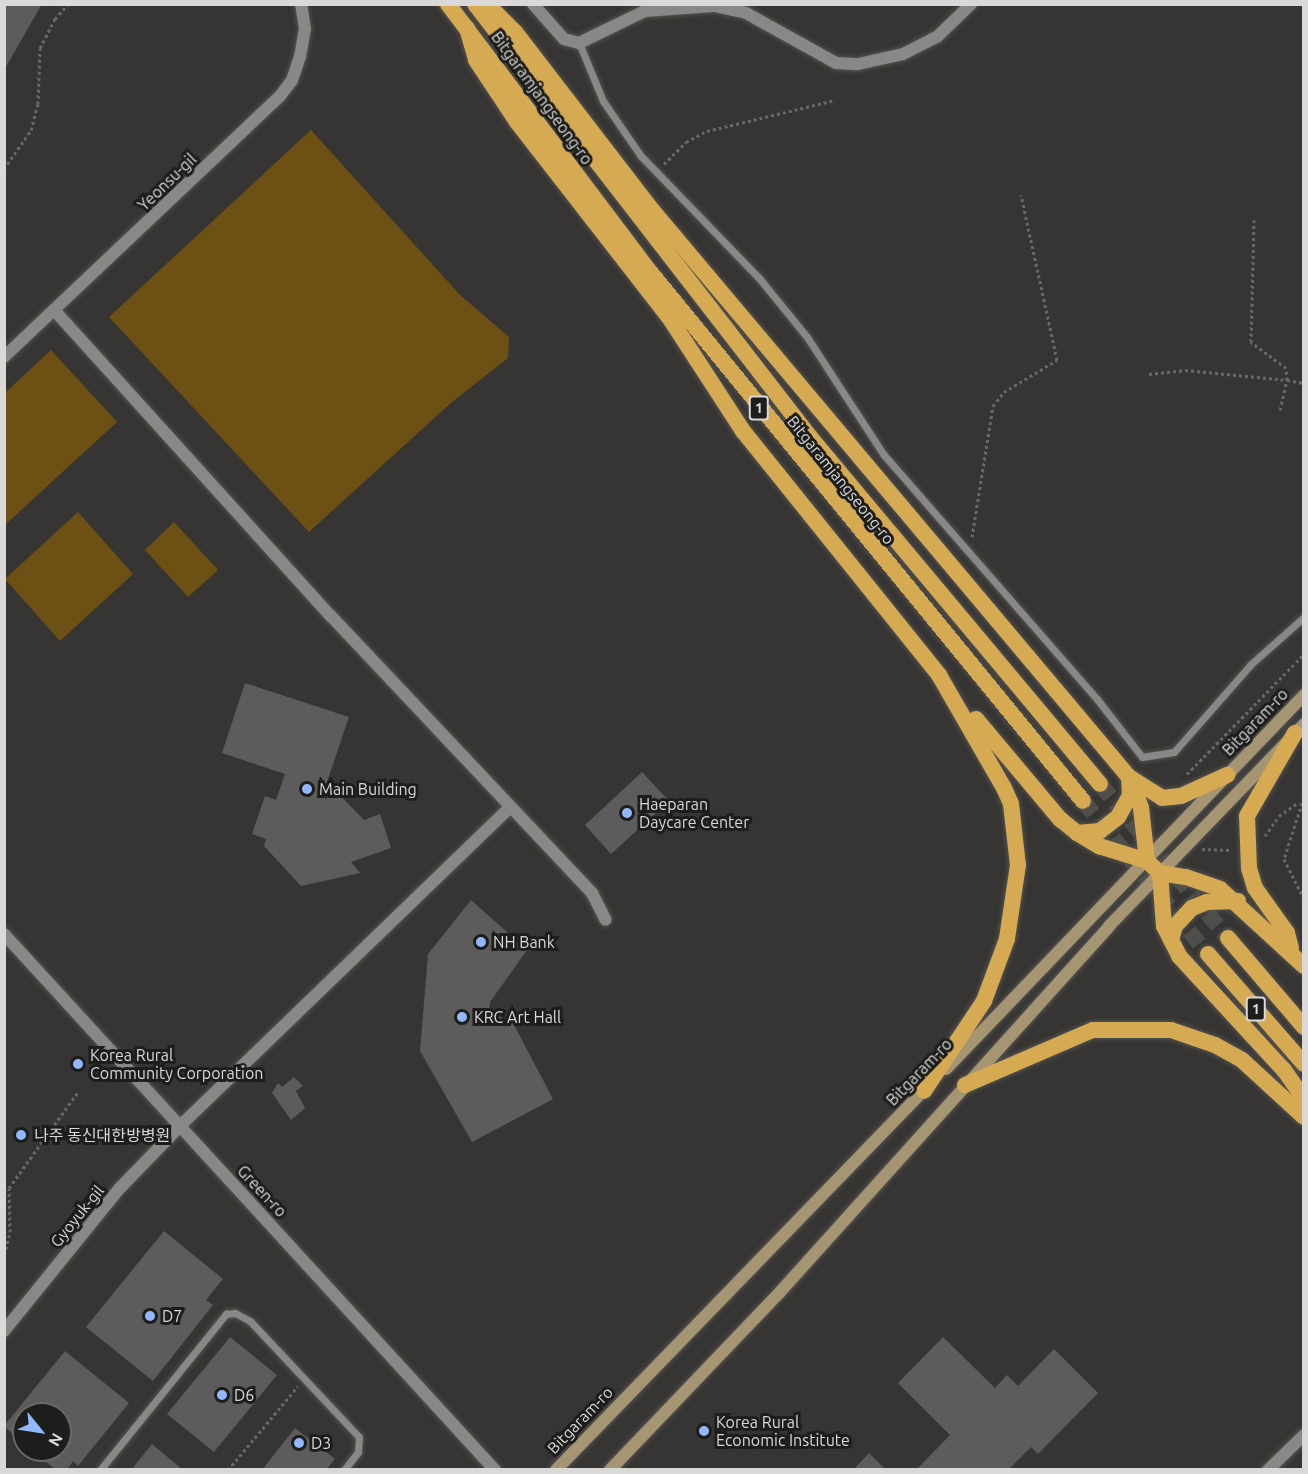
<!DOCTYPE html>
<meta charset="utf-8">
<style>
body{margin:0}
#map{position:relative;width:1308px;height:1474px;overflow:hidden;background:#363533;font-family:Ubuntu,"Noto Sans KR",sans-serif}
div>[style]{position:absolute}
[style*='--x']{left:calc(var(--x)*1px);top:calc(var(--y)*1px);width:calc(var(--w)*1px);rotate:calc(var(--a)*1deg)}
.green>*{inset:0;background:#6d5014}
.building>*{inset:0;background:#5e5c5a}
.trunk-tunnel>*{height:16px;margin-top:-8px;transform-origin:0;background:repeating-linear-gradient(90deg,#4f4e4c 0 16px,transparent 0 24px)}
.path>*{height:3px;margin-top:-1.5px;transform-origin:0;background:repeating-linear-gradient(90deg,#696866 0 3px,transparent 0 6px)}
.roads{filter:drop-shadow(0 0 2px #535250) drop-shadow(0 0 2px #535250)}
.service>*{height:7px;margin:-3.5px;padding:0 3.5px;transform-origin:3.5px;border-radius:3.5px;background:#8a8886}
.minor>*{height:12px;margin:-6px;padding:0 6px;transform-origin:6px;border-radius:6px;background:#8a8886}
.tertiary>*{height:12px;margin:-6px;padding:0 6px;transform-origin:6px;border-radius:6px;background:#8a8886}
.secondary>*{height:12px;margin:-6px;padding:0 6px;transform-origin:6px;border-radius:6px;background:#a69572}
.trunk>*{height:16px;margin:-8px;padding:0 8px;transform-origin:8px;border-radius:8px;background:#d6aa52}
.dots>*{width:16px;height:16px;translate:-50% -50%;box-sizing:border-box;border:3px solid #1d1d1c;border-radius:50%}
span{translate:-50% -50%;white-space:nowrap;text-align:center;line-height:1.15;-webkit-text-stroke:6px #1d1d1c;paint-order:stroke}
.shield-label span{padding:2px 4px;background:#1d1d1c;border:2px solid;border-radius:4px;-webkit-text-stroke-width:0}
.shield-label{font-size:15px;color:#dad9d8;font-weight:700}
.street-label{font-size:16px;color:#dad9d8}
.poi-label{font-size:16px;color:#dad9d8}
.left{translate:0 -50%;text-align:left}
.frame{position:absolute;inset:0;border:6px solid #dad9d8;pointer-events:none}
.north{position:absolute;left:12px;top:1402px;width:60px;height:60px;box-sizing:border-box;background:#1d1d1c;border:2px solid #696867;border-radius:50%;rotate:120deg;font-size:16px;font-weight:700;line-height:24px;text-align:center;color:#dad9d8}
.north::after{content:'';display:block;margin:auto;width:21px;height:27px;background:#91b8fd;clip-path:polygon(50% 0,100% 100%,50% 72%,0 100%)}
</style>
<div id="map">
<div class="green">
<i style="clip-path:polygon(311px 130px,460px 295px,509px 337px,508px 358px,452px 402px,309px 532px,109px 317px)"></i>
<i style="clip-path:polygon(51px 350px,117px 422px,5px 525px,5px 393px)"></i>
<i style="clip-path:polygon(78px 512px,133px 574px,60px 641px,5px 579px)"></i>
<i style="clip-path:polygon(174px 522px,218px 570px,188px 597px,145px 550px)"></i>
</div>
<div class="building">
<i style="clip-path:polygon(4px 4px,42px 4px,4px 70px)"></i>
<i style="clip-path:polygon(245px 683px,349px 717px,327px 782px,364px 820px,380px 814px,391px 848px,351px 862px,360px 873px,301px 886px,264px 846px,266px 839px,252px 834px,265px 796px,276px 800px,285px 774px,222px 753px)"></i>
<i style="clip-path:polygon(642px 772px,669px 801px,611px 854px,585px 825px)"></i>
<i style="clip-path:polygon(471px 900px,527px 950px,490px 1002px,489px 1013px,512px 1021px,553px 1099px,472px 1142px,420px 1051px,428px 954px)"></i>
<i style="clip-path:polygon(294px 1077px,303px 1086px,296px 1091px,305px 1108px,291px 1120px,272px 1093px,278px 1083px,282px 1087px)"></i>
<i style="clip-path:polygon(164px 1231px,223px 1279px,206px 1300px,213px 1305px,153px 1381px,86px 1327px)"></i>
<i style="clip-path:polygon(230px 1337px,277px 1375px,214px 1452px,167px 1414px)"></i>
<i style="clip-path:polygon(943px 1337px,995px 1388px,1007px 1375px,1018px 1386px,1054px 1349px,1098px 1393px,1038px 1454px,1031px 1447px,1008px 1470px,916px 1470px,950px 1435px,898px 1383px)"></i>
<i style="clip-path:polygon(65px 1351px,129px 1403px,78px 1466px,73px 1461px,67px 1470px,56px 1470px,32px 1450px,60px 1450px,60px 1414px,24px 1414px,24px 1444px,4px 1426px)"></i>
<i style="clip-path:polygon(295px 1428px,335px 1459px,326px 1470px,262px 1470px)"></i>
<i style="clip-path:polygon(152px 1444px,183px 1470px,131px 1470px)"></i>
<i style="clip-path:polygon(869px 1453px,886px 1470px,853px 1470px)"></i>
</div>
<div class="trunk-tunnel">
<i style="--x:1100;--y:784;--w:200;--a:50.3"></i>
<i style="--x:1083;--y:801;--w:198;--a:50.8"></i>
</div>
<div class="path">
<i style="--x:664;--y:164;--w:31;--a:-45"></i>
<i style="--x:686;--y:142;--w:24;--a:-28"></i>
<i style="--x:707;--y:131;--w:132;--a:-13.6"></i>
<i style="--x:4;--y:169;--w:47;--a:-55.3"></i>
<i style="--x:31;--y:130;--w:27;--a:-75"></i>
<i style="--x:38;--y:104;--w:56;--a:-88"></i>
<i style="--x:40;--y:48;--w:33;--a:-63"></i>
<i style="--x:55;--y:19;--w:20;--a:-49"></i>
<i style="--x:1149;--y:374;--w:36;--a:-6"></i>
<i style="--x:1185;--y:370;--w:102;--a:5.6"></i>
<i style="--x:1287;--y:380;--w:12;--a:-95"></i>
<i style="--x:1286;--y:368;--w:44;--a:-143.4"></i>
<i style="--x:1251;--y:342;--w:122;--a:-88.6"></i>
<i style="--x:1280;--y:410;--w:31;--a:-77"></i>
<i style="--x:1287;--y:380;--w:17;--a:10"></i>
<i style="--x:972;--y:537;--w:133;--a:-80.9"></i>
<i style="--x:993;--y:406;--w:18;--a:-52"></i>
<i style="--x:1004;--y:392;--w:62;--a:-31.1"></i>
<i style="--x:1057;--y:360;--w:169;--a:-102.3"></i>
<i style="--x:1187;--y:774;--w:168;--a:-45.7"></i>
<i style="--x:1304;--y:797;--w:65;--a:107.9"></i>
<i style="--x:1284;--y:859;--w:45;--a:63.4"></i>
<i style="--x:1265;--y:836;--w:24;--a:-55"></i>
<i style="--x:1279;--y:816;--w:24;--a:-35"></i>
<i style="--x:1202;--y:849;--w:30;--a:2"></i>
<i style="--x:4;--y:1255;--w:24;--a:-75"></i>
<i style="--x:10;--y:1232;--w:44;--a:-91.3"></i>
<i style="--x:9;--y:1188;--w:118;--a:-54.3"></i>
<i style="--x:228;--y:1470;--w:109;--a:-50.2"></i>
</div>
<div class="roads">
<div class="service">
<i style="--x:579;--y:43;--w:63;--a:67.5"></i>
<i style="--x:603;--y:101;--w:67;--a:55.4"></i>
<i style="--x:641;--y:156;--w:170;--a:46"></i>
<i style="--x:759;--y:278;--w:76;--a:50.9"></i>
<i style="--x:807;--y:337;--w:141;--a:56.9"></i>
<i style="--x:884;--y:455;--w:324;--a:48.9"></i>
<i style="--x:1097;--y:699;--w:73;--a:52.2"></i>
<i style="--x:1142;--y:757;--w:32;--a:-9"></i>
<i style="--x:1174;--y:752;--w:117;--a:-48.8"></i>
<i style="--x:1251;--y:664;--w:71;--a:-41.6"></i>
<i style="--x:100;--y:1470;--w:201;--a:-51.1"></i>
<i style="--x:226;--y:1314;--w:9;--a:-6"></i>
<i style="--x:235;--y:1313;--w:17;--a:28"></i>
<i style="--x:250;--y:1321;--w:159;--a:46.8"></i>
<i style="--x:359;--y:1437;--w:15;--a:94"></i>
<i style="--x:358;--y:1452;--w:23;--a:128"></i>
</div>
<div class="minor">
<i style="--x:533;--y:4;--w:47;--a:48.5"></i>
<i style="--x:564;--y:39;--w:16;--a:15"></i>
<i style="--x:579;--y:43;--w:73;--a:-25.9"></i>
<i style="--x:645;--y:11;--w:69;--a:-4.1"></i>
<i style="--x:714;--y:6;--w:33;--a:12"></i>
<i style="--x:746;--y:13;--w:103;--a:29.1"></i>
<i style="--x:836;--y:63;--w:22;--a:3"></i>
<i style="--x:858;--y:64;--w:46;--a:-12.5"></i>
<i style="--x:903;--y:54;--w:39;--a:-27"></i>
<i style="--x:938;--y:36;--w:46;--a:-44.1"></i>
<i style="--x:55;--y:311;--w:411;--a:47.9"></i>
<i style="--x:331;--y:616;--w:381;--a:46.7"></i>
<i style="--x:592;--y:893;--w:30;--a:63"></i>
<i style="--x:4;--y:357;--w:380;--a:-43.4"></i>
<i style="--x:280;--y:96;--w:20;--a:-53"></i>
<i style="--x:292;--y:80;--w:24;--a:-71"></i>
<i style="--x:300;--y:57;--w:28;--a:-80"></i>
<i style="--x:305;--y:29;--w:25;--a:-99"></i>
<i style="--x:180;--y:1126;--w:458;--a:-44"></i>
<i style="--x:1268;--y:1470;--w:50;--a:-44.2"></i>
</div>
<div class="tertiary">
<i style="--x:4;--y:934;--w:727;--a:47.51"></i>
<i style="--x:4;--y:1331;--w:184;--a:-51"></i>
<i style="--x:120;--y:1188;--w:86;--a:-45.9"></i>
</div>
<div class="secondary">
<i style="--x:946;--y:1069;--w:518;--a:-46.25"></i>
<i style="--x:556;--y:1470;--w:536;--a:-45.91"></i>
<i style="--x:610;--y:1470;--w:246;--a:-46.3"></i>
<i style="--x:780;--y:1292;--w:492;--a:-48"></i>
<i style="--x:1109;--y:926;--w:281;--a:-46"></i>
</div>
<div class="trunk">
<i style="--x:448;--y:4;--w:337;--a:53"></i>
<i style="--x:651;--y:273;--w:682;--a:50.71"></i>
<i style="--x:475;--y:4;--w:547;--a:52.27"></i>
<i style="--x:810;--y:437;--w:452;--a:50.1"></i>
<i style="--x:487;--y:4;--w:40;--a:45"></i>
<i style="--x:515;--y:32;--w:225;--a:52.4"></i>
<i style="--x:652;--y:210;--w:741;--a:49.93"></i>
<i style="--x:1129;--y:777;--w:39;--a:32"></i>
<i style="--x:1162;--y:798;--w:19;--a:-6"></i>
<i style="--x:1181;--y:796;--w:51;--a:-24.5"></i>
<i style="--x:467;--y:28;--w:33;--a:74"></i>
<i style="--x:476;--y:60;--w:74;--a:56.5"></i>
<i style="--x:517;--y:122;--w:247;--a:52.1"></i>
<i style="--x:669;--y:317;--w:136;--a:57"></i>
<i style="--x:743;--y:431;--w:313;--a:51.2"></i>
<i style="--x:939;--y:675;--w:130;--a:60.1"></i>
<i style="--x:1004;--y:788;--w:17;--a:66"></i>
<i style="--x:1011;--y:804;--w:61;--a:83.5"></i>
<i style="--x:1018;--y:865;--w:75;--a:98.5"></i>
<i style="--x:1007;--y:939;--w:66;--a:110.4"></i>
<i style="--x:984;--y:1001;--w:108;--a:123.7"></i>
<i style="--x:976;--y:719;--w:131;--a:50"></i>
<i style="--x:1060;--y:819;--w:22;--a:39"></i>
<i style="--x:1077;--y:833;--w:26;--a:31"></i>
<i style="--x:1099;--y:846;--w:50;--a:17.4"></i>
<i style="--x:1147;--y:861;--w:18;--a:43"></i>
<i style="--x:1160;--y:873;--w:26;--a:9"></i>
<i style="--x:1186;--y:877;--w:36;--a:19"></i>
<i style="--x:1220;--y:889;--w:114;--a:42.5"></i>
<i style="--x:1132;--y:783;--w:27;--a:70"></i>
<i style="--x:1141;--y:808;--w:53;--a:83.5"></i>
<i style="--x:1077;--y:833;--w:23;--a:-5"></i>
<i style="--x:1100;--y:831;--w:23;--a:-38"></i>
<i style="--x:1118;--y:817;--w:25;--a:-61"></i>
<i style="--x:1130;--y:795;--w:18;--a:-93"></i>
<i style="--x:1160;--y:873;--w:53;--a:85.7"></i>
<i style="--x:1164;--y:926;--w:34;--a:63"></i>
<i style="--x:1179;--y:956;--w:155;--a:47.4"></i>
<i style="--x:1284;--y:1070;--w:35;--a:55"></i>
<i style="--x:1228;--y:938;--w:117;--a:49.5"></i>
<i style="--x:1171;--y:940;--w:15;--a:-74"></i>
<i style="--x:1175;--y:926;--w:25;--a:-47"></i>
<i style="--x:1192;--y:908;--w:16;--a:-22"></i>
<i style="--x:1207;--y:902;--w:31;--a:-2"></i>
<i style="--x:1291;--y:948;--w:16;--a:-105"></i>
<i style="--x:1287;--y:933;--w:55;--a:-125.4"></i>
<i style="--x:1255;--y:888;--w:21;--a:-107"></i>
<i style="--x:1249;--y:868;--w:52;--a:-92.2"></i>
<i style="--x:1247;--y:816;--w:96;--a:-60"></i>
<i style="--x:1208;--y:954;--w:146;--a:48.9"></i>
<i style="--x:965;--y:1085;--w:139;--a:-23.3"></i>
<i style="--x:1093;--y:1030;--w:78;--a:0"></i>
<i style="--x:1171;--y:1030;--w:46;--a:18.8"></i>
<i style="--x:1215;--y:1045;--w:31;--a:29"></i>
<i style="--x:1242;--y:1060;--w:84;--a:42.6"></i>
</div>
</div>
<div class="dots">
<i style="left:307px;top:789px;background:#91b8fd"></i>
<i style="left:627px;top:813px;background:#91b8fd"></i>
<i style="left:481px;top:942px;background:#91b8fd"></i>
<i style="left:462px;top:1017px;background:#91b8fd"></i>
<i style="left:78px;top:1064px;background:#91b8fd"></i>
<i style="left:21px;top:1135px;background:#91b8fd"></i>
<i style="left:150px;top:1316px;background:#91b8fd"></i>
<i style="left:222px;top:1395px;background:#91b8fd"></i>
<i style="left:704px;top:1431px;background:#91b8fd"></i>
<i style="left:299px;top:1443px;background:#91b8fd"></i>
</div>
<div class="shield-label">
<span style="left:759px;top:408px">1</span>
<span style="left:1256px;top:1009px">1</span>
</div>
<div class="street-label">
<span style="left:542px;top:98px;rotate:54deg">Bitgaramjangseong-ro</span>
<span style="left:167px;top:182px;rotate:-44deg">Yeonsu-gil</span>
<span style="left:841px;top:480px;rotate:51deg">Bitgaramjangseong-ro</span>
<span style="left:1255px;top:722px;rotate:-46deg">Bitgaram-ro</span>
<span style="left:919px;top:1072px;rotate:-46deg">Bitgaram-ro</span>
<span style="left:262px;top:1191px;rotate:47deg">Green-ro</span>
<span style="left:77px;top:1216px;rotate:-51deg">Gyoyuk-gil</span>
<span style="left:580px;top:1420px;rotate:-46deg">Bitgaram-ro</span>
</div>
<div class="poi-label">
<span class="left" style="left:319px;top:789px">Main Building</span>
<span class="left" style="left:639px;top:813px">Haeparan<br>Daycare Center</span>
<span class="left" style="left:493px;top:942px">NH Bank</span>
<span class="left" style="left:474px;top:1017px">KRC Art Hall</span>
<span class="left" style="left:90px;top:1064px">Korea Rural<br>Community Corporation</span>
<span class="left" style="left:34px;top:1135px">나주 동신대한방병원</span>
<span class="left" style="left:162px;top:1316px">D7</span>
<span class="left" style="left:234px;top:1395px">D6</span>
<span class="left" style="left:716px;top:1431px">Korea Rural<br>Economic Institute</span>
<span class="left" style="left:311px;top:1443px">D3</span>
</div>
<div class="frame"></div>
<div class="north">N</div>
</div>
